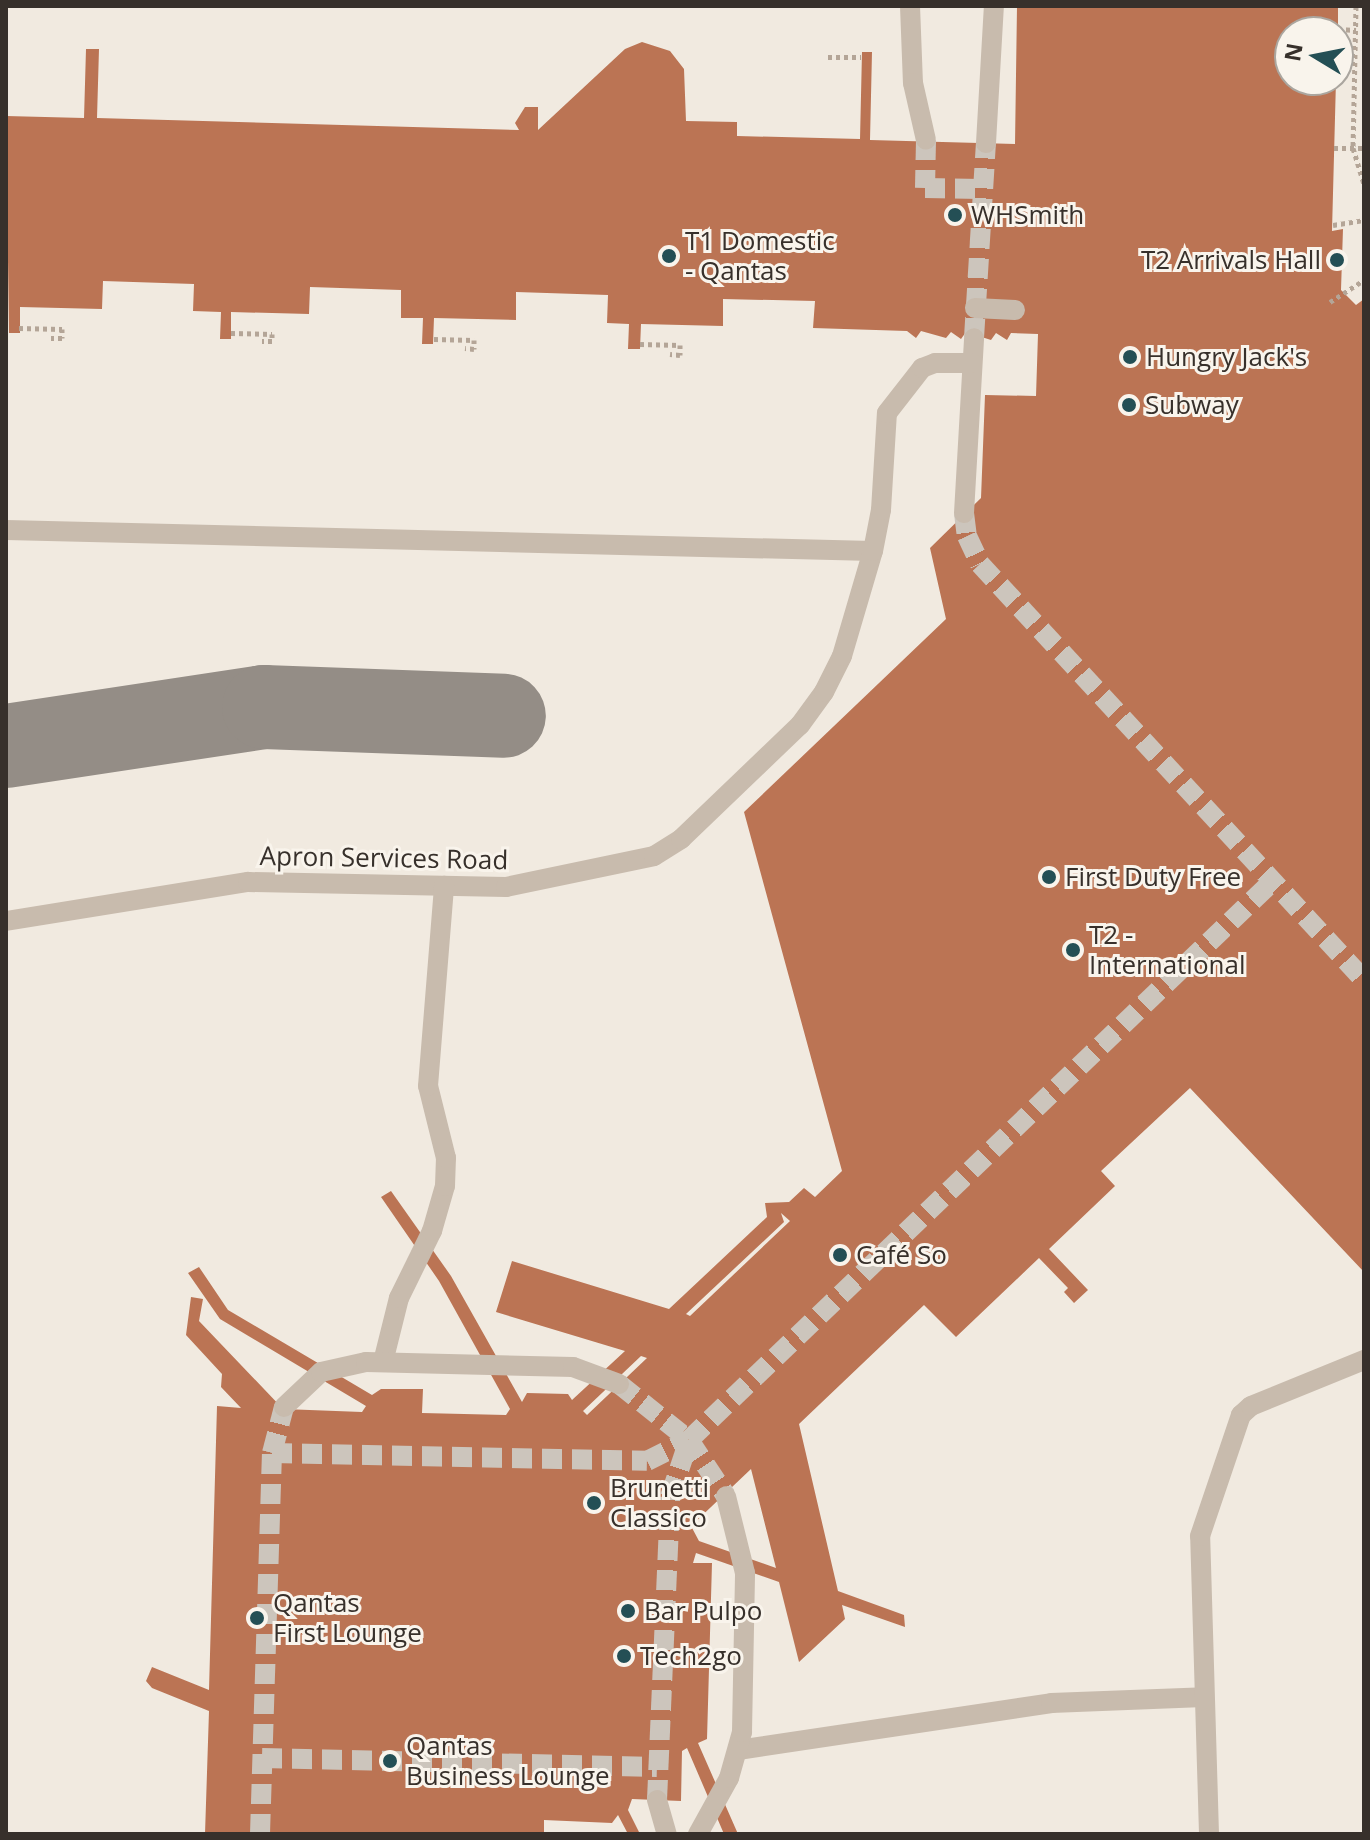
<!DOCTYPE html>
<meta charset="utf-8">
<style>
body{margin:0}
#map{position:relative;width:1370px;height:1840px;overflow:hidden;background:#f1eae0;font-family:"Open Sans",sans-serif}
div>[style]{position:absolute}
[style*='--x']{left:calc(var(--x)*1px);top:calc(var(--y)*1px);width:calc(var(--w)*1px);rotate:calc(var(--a)*1deg)}
.taxiway>*{height:84px;margin:-42px;padding:0 42px;transform-origin:42px;border-radius:42px;background:#948d86}
.building>*{inset:0;background:#bb7454}
.minor-tunnel>*{height:20px;margin-top:-10px;transform-origin:0;background:repeating-linear-gradient(90deg,#ccc5bc 0 20px,transparent 0 30px)}
.path>*{height:5px;margin-top:-2.5px;transform-origin:0;background:repeating-linear-gradient(90deg,#b4a597 0 4px,transparent 0 8px)}
.minor>*{height:20px;margin:-10px;padding:0 10px;transform-origin:10px;border-radius:10px;background:#c8bbad}
.dots>*{width:22px;height:22px;translate:-50% -50%;box-sizing:border-box;border:4px solid #f9f4ec;border-radius:50%}
span{translate:-50% -50%;white-space:nowrap;text-align:center;line-height:1.15;-webkit-text-stroke:6px #f9f4ec;paint-order:stroke}
.poi-label{font-size:26px;color:#37302b}
.left{translate:0 -50%;text-align:left}
.right{translate:-100% -50%;text-align:right}
.street-label{font-size:26px;color:#37302b}
.frame{position:absolute;inset:0;border:8px solid #37302b;pointer-events:none}
.north{position:absolute;left:1274px;top:16px;width:80px;height:80px;box-sizing:border-box;background:#f9f4ec;border:2px solid #aba69f;border-radius:50%;rotate:280deg;font-size:22px;font-weight:700;line-height:32px;text-align:center;color:#37302b}
.north::after{content:'';display:block;margin:auto;width:28px;height:36px;background:#244f55;clip-path:polygon(50% 0,100% 100%,50% 72%,0 100%)}
</style>
<div id="map">
<div class="taxiway">
<i style="--x:6;--y:746;--w:261;--a:-8.6"></i>
<i style="--x:264;--y:707;--w:240;--a:2.1"></i>
</div>
<div class="building">
<i style="clip-path:polygon(evenodd,1017px 6px,1338px 6px,1338px 32px,1290px 32px,1290px 80px,1336px 80px,1332px 231px,1343px 229px,1341px 290px,1356px 305px,1364px 299px,1364px 1272px,1190px 1088px,1101px 1171px,1115px 1186px,1049px 1249px,1088px 1290px,1074px 1303px,1064px 1292px,1068px 1288px,1039px 1258px,956px 1337px,924px 1305px,799px 1424px,838px 1591px,904px 1615px,905px 1627px,842px 1605px,845px 1619px,799px 1662px,779px 1582px,696px 1553px,693px 1563px,712px 1563px,707px 1739px,698px 1743px,738px 1834px,724px 1834px,687px 1748px,682px 1751px,681px 1801px,632px 1799px,628px 1810px,640px 1834px,628px 1834px,618px 1815px,612px 1823px,544px 1820px,544px 1834px,205px 1834px,209px 1711px,152px 1688px,146px 1681px,152px 1667px,209px 1690px,217px 1406px,241px 1408px,221px 1387px,222px 1374px,186px 1335px,191px 1297px,203px 1299px,199px 1321px,283px 1409px,362px 1412px,366px 1406px,220px 1319px,188px 1273px,199px 1267px,228px 1310px,372px 1395px,381px 1389px,423px 1389px,422px 1413px,506px 1415px,510px 1409px,439px 1281px,381px 1197px,391px 1191px,451px 1276px,522px 1402px,527px 1393px,568px 1394px,572px 1400px,625px 1351px,496px 1312px,512px 1261px,669px 1309px,767px 1217px,765px 1203px,789px 1202px,804px 1188px,815px 1197px,842px 1171px,744px 812px,946px 619px,930px 548px,981px 498px,985px 395px,1036px 396px,1038px 334px,1011px 333px,1007px 340px,996px 333px,991px 340px,966px 332px,961px 339px,951px 332px,946px 338px,921px 331px,916px 338px,907px 331px,813px 328px,815px 301px,723px 299px,723px 326px,641px 324px,640px 349px,628px 349px,629px 324px,607px 323px,608px 295px,516px 292px,516px 320px,434px 318px,433px 344px,422px 344px,423px 318px,401px 318px,401px 290px,310px 287px,309px 314px,231px 312px,231px 339px,220px 339px,221px 312px,193px 311px,194px 284px,103px 281px,102px 309px,20px 307px,20px 333px,9px 333px,6px 116px,84px 118px,86px 49px,99px 49px,97px 118px,519px 130px,515px 123px,525px 107px,538px 107px,538px 130px,625px 49px,642px 42px,670px 51px,684px 69px,686px 121px,737px 122px,737px 136px,860px 139px,862px 52px,872px 52px,870px 140px,1015px 144px,1017px 6px,781px 1213px,790px 1221px,690px 1316px,686px 1314px,784px 1222px,781px 1213px,1017px 6px,641px 1356px,647px 1358px,587px 1415px,583px 1411px,641px 1356px,1017px 6px,751px 1469px,776px 1568px,699px 1541px,691px 1526px,751px 1469px)"></i>
</div>
<div class="minor-tunnel">
<i style="--x:926;--y:140;--w:48;--a:91.2"></i>
<i style="--x:925;--y:188;--w:56;--a:1"></i>
<i style="--x:974;--y:338;--w:195;--a:-86.5"></i>
<i style="--x:964;--y:513;--w:23;--a:83"></i>
<i style="--x:967;--y:536;--w:31;--a:65"></i>
<i style="--x:980;--y:564;--w:566;--a:47.29"></i>
<i style="--x:619;--y:1384;--w:90;--a:38.7"></i>
<i style="--x:689;--y:1440;--w:67;--a:56.5"></i>
<i style="--x:272;--y:1453;--w:375;--a:1.2"></i>
<i style="--x:647;--y:1461;--w:47;--a:-26.6"></i>
<i style="--x:689;--y:1440;--w:808;--a:-43.75"></i>
<i style="--x:262;--y:1758;--w:395;--a:1.3"></i>
<i style="--x:657;--y:1800;--w:303;--a:-87.5"></i>
<i style="--x:670;--y:1497;--w:60;--a:-71.6"></i>
<i style="--x:260;--y:1834;--w:381;--a:-88.2"></i>
<i style="--x:272;--y:1453;--w:48;--a:-75.4"></i>
</div>
<div class="path">
<i style="--x:1356;--y:6;--w:142;--a:91.2"></i>
<i style="--x:1353;--y:148;--w:38;--a:73"></i>
<i style="--x:1338;--y:29;--w:18;--a:3"></i>
<i style="--x:828;--y:57;--w:33;--a:0"></i>
<i style="--x:1334;--y:148;--w:30;--a:0"></i>
<i style="--x:1333;--y:225;--w:31;--a:-9"></i>
<i style="--x:1330;--y:302;--w:40;--a:-32.9"></i>
<i style="--x:19;--y:328;--w:43;--a:1.3"></i>
<i style="--x:62;--y:329;--w:9;--a:90"></i>
<i style="--x:62;--y:338;--w:11;--a:180"></i>
<i style="--x:231;--y:333;--w:41;--a:1.4"></i>
<i style="--x:272;--y:334;--w:7;--a:90"></i>
<i style="--x:272;--y:341;--w:10;--a:180"></i>
<i style="--x:434;--y:339;--w:40;--a:1.4"></i>
<i style="--x:474;--y:340;--w:9;--a:90"></i>
<i style="--x:474;--y:349;--w:9;--a:-174"></i>
<i style="--x:640;--y:344;--w:40;--a:1.4"></i>
<i style="--x:680;--y:345;--w:10;--a:90"></i>
<i style="--x:680;--y:355;--w:10;--a:-174"></i>
</div>
<div class="minor">
<i style="--x:910;--y:6;--w:77;--a:87.8"></i>
<i style="--x:913;--y:83;--w:58;--a:77.2"></i>
<i style="--x:986;--y:143;--w:137;--a:-86.7"></i>
<i style="--x:975;--y:308;--w:40;--a:2.9"></i>
<i style="--x:964;--y:513;--w:175;--a:-86.7"></i>
<i style="--x:6;--y:530;--w:867;--a:1.39"></i>
<i style="--x:6;--y:921;--w:245;--a:-9.2"></i>
<i style="--x:248;--y:882;--w:258;--a:1.1"></i>
<i style="--x:506;--y:887;--w:151;--a:-11.8"></i>
<i style="--x:654;--y:856;--w:32;--a:-32"></i>
<i style="--x:681;--y:839;--w:165;--a:-43.8"></i>
<i style="--x:800;--y:725;--w:41;--a:-54"></i>
<i style="--x:824;--y:692;--w:40;--a:-63.4"></i>
<i style="--x:842;--y:656;--w:109;--a:-73.6"></i>
<i style="--x:873;--y:551;--w:42;--a:-79"></i>
<i style="--x:881;--y:510;--w:97;--a:-86.5"></i>
<i style="--x:887;--y:413;--w:57;--a:-52.1"></i>
<i style="--x:922;--y:368;--w:14;--a:-21"></i>
<i style="--x:935;--y:363;--w:37;--a:0"></i>
<i style="--x:383;--y:1362;--w:66;--a:-76"></i>
<i style="--x:399;--y:1298;--w:75;--a:-63.8"></i>
<i style="--x:432;--y:1231;--w:47;--a:-73.9"></i>
<i style="--x:445;--y:1186;--w:28;--a:-88"></i>
<i style="--x:446;--y:1158;--w:74;--a:-104"></i>
<i style="--x:428;--y:1086;--w:201;--a:-85.4"></i>
<i style="--x:284;--y:1407;--w:51;--a:-43.4"></i>
<i style="--x:321;--y:1372;--w:46;--a:-12.5"></i>
<i style="--x:366;--y:1362;--w:207;--a:1.4"></i>
<i style="--x:573;--y:1367;--w:49;--a:20.3"></i>
<i style="--x:738;--y:1750;--w:317;--a:-8.5"></i>
<i style="--x:1051;--y:1703;--w:153;--a:-2.2"></i>
<i style="--x:657;--y:1800;--w:35;--a:74"></i>
<i style="--x:698;--y:1834;--w:64;--a:-61"></i>
<i style="--x:729;--y:1778;--w:48;--a:-74.2"></i>
<i style="--x:742;--y:1732;--w:159;--a:-88.9"></i>
<i style="--x:745;--y:1573;--w:79;--a:-103.9"></i>
<i style="--x:1209;--y:1834;--w:298;--a:-91.7"></i>
<i style="--x:1200;--y:1536;--w:128;--a:-71.3"></i>
<i style="--x:1241;--y:1415;--w:13;--a:-42"></i>
<i style="--x:1251;--y:1406;--w:122;--a:-22.2"></i>
</div>
<div class="dots">
<i style="left:955px;top:215px;background:#244f55"></i>
<i style="left:669px;top:256px;background:#244f55"></i>
<i style="left:1337px;top:260px;background:#244f55"></i>
<i style="left:1130px;top:357px;background:#244f55"></i>
<i style="left:1129px;top:405px;background:#244f55"></i>
<i style="left:1049px;top:877px;background:#244f55"></i>
<i style="left:1073px;top:950px;background:#244f55"></i>
<i style="left:840px;top:1255px;background:#244f55"></i>
<i style="left:594px;top:1503px;background:#244f55"></i>
<i style="left:628px;top:1611px;background:#244f55"></i>
<i style="left:257px;top:1618px;background:#244f55"></i>
<i style="left:624px;top:1656px;background:#244f55"></i>
<i style="left:390px;top:1761px;background:#244f55"></i>
</div>
<div class="poi-label">
<span class="left" style="left:971px;top:215px">WHSmith</span>
<span class="left" style="left:685px;top:256px">T1 Domestic<br>- Qantas</span>
<span class="right" style="left:1321px;top:260px">T2 Arrivals Hall</span>
<span class="left" style="left:1146px;top:357px">Hungry Jack's</span>
<span class="left" style="left:1145px;top:405px">Subway</span>
<span class="left" style="left:1065px;top:877px">First Duty Free</span>
<span class="left" style="left:1089px;top:950px">T2 -<br>International</span>
<span class="left" style="left:856px;top:1255px">Café So</span>
<span class="left" style="left:610px;top:1503px">Brunetti<br>Classico</span>
<span class="left" style="left:273px;top:1618px">Qantas<br>First Lounge</span>
<span class="left" style="left:644px;top:1611px">Bar Pulpo</span>
<span class="left" style="left:640px;top:1656px">Tech2go</span>
<span class="left" style="left:406px;top:1761px">Qantas<br>Business Lounge</span>
</div>
<div class="street-label">
<span style="left:384px;top:858px;rotate:1deg">Apron Services Road</span>
</div>
<div class="frame"></div>
<div class="north">N</div>
</div>
